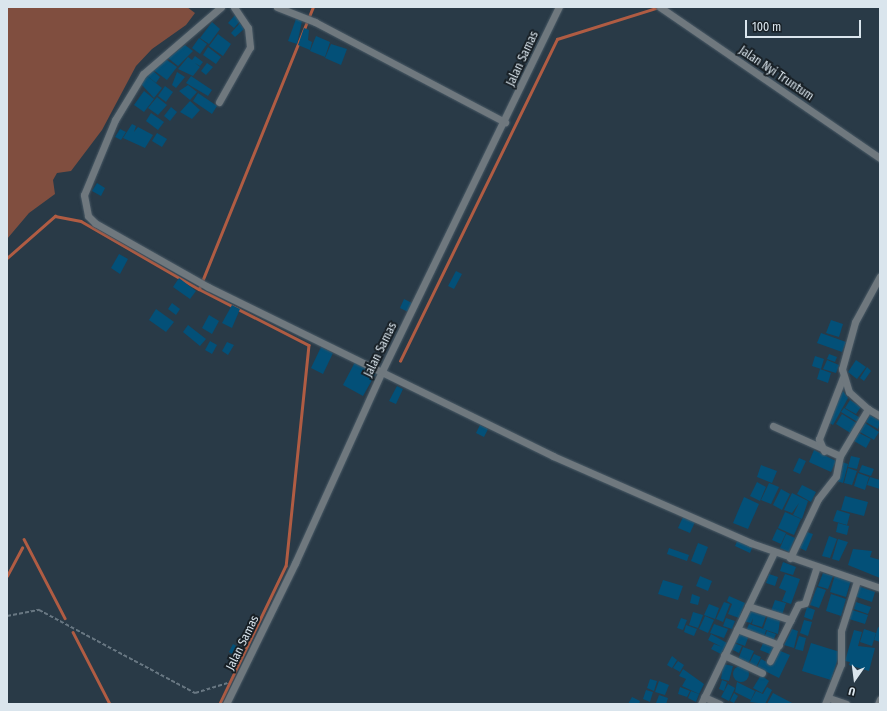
<!DOCTYPE html>
<style>
body{margin:0}
#map{position:relative;width:887px;height:711px;overflow:hidden;background:#293a47;font-family:"Fira Sans Condensed",sans-serif}
div>[style]{position:absolute}
[style*='--x']{left:calc(var(--x)*1px);top:calc(var(--y)*1px);width:calc(var(--w)*1px);rotate:calc(var(--a)*1deg)}
.green>*{inset:0;background:#804e3f}
.stream>*{height:2.5px;margin:-1.25px;padding:0 1.25px;transform-origin:1.25px;border-radius:1.25px;background:#b05c43}
.building>*{inset:0;background:#035078}
.round{border-radius:50%}
.path>*{height:1.5px;margin-top:-0.75px;transform-origin:0;background:repeating-linear-gradient(90deg,#687782 0 4px,transparent 0 6px)}
.roads{filter:drop-shadow(0 0 1px #495965) drop-shadow(0 0 1px #495965)}
.minor>*{height:7px;margin:-3.5px;padding:0 3.5px;transform-origin:3.5px;border-radius:3.5px;background:#6f787e}
span{translate:-50% -50%;white-space:nowrap;text-align:center;line-height:1.15;-webkit-text-stroke:4px #182026;paint-order:stroke}
.street-label{font-size:12px;color:#dae5ed}
.frame{position:absolute;inset:0;border:8px solid #dae5ed;pointer-events:none}
.north{position:absolute;left:835px;top:659px;width:40px;height:40px;-webkit-text-stroke:3px #182026;paint-order:stroke;rotate:194deg;font-size:11px;font-weight:700;line-height:16px;text-align:center;color:#dae5ed}
.north::after{content:'';display:block;margin:auto;width:14px;height:18px;background:#dae5ed;clip-path:polygon(50% 0,100% 100%,50% 72%,0 100%)}
.scale{position:absolute;left:745px;top:20px;width:116px;height:18px;box-sizing:border-box;border:2px solid #dae5ed;border-top:0;padding-left:5px;font-size:12px;line-height:14px;white-space:nowrap;color:#dae5ed;-webkit-text-stroke:3px #182026;paint-order:stroke}
</style>
<div id="map">
<div class="green">
<i style="clip-path:polygon(7px 7px,187px 7px,195px 13px,186px 25px,152px 49px,136px 66px,102px 130px,71px 171px,57px 173px,53px 180px,55px 194px,29px 213px,7px 239px)"></i>
</div>
<div class="stream">
<i style="--x:7;--y:258;--w:64;--a:-41.2"></i>
<i style="--x:55;--y:216;--w:26;--a:11"></i>
<i style="--x:81;--y:221;--w:136;--a:30"></i>
<i style="--x:199;--y:289;--w:123;--a:27"></i>
<i style="--x:309;--y:345;--w:222;--a:95.9"></i>
<i style="--x:286;--y:566;--w:153;--a:115.6"></i>
<i style="--x:199;--y:289;--w:304;--a:-68"></i>
<i style="--x:400;--y:361;--w:358;--a:-64"></i>
<i style="--x:557;--y:39;--w:107;--a:-17.4"></i>
<i style="--x:24;--y:539;--w:89;--a:62.6"></i>
<i style="--x:7;--y:576;--w:32;--a:-62"></i>
<i style="--x:73;--y:632;--w:81;--a:62.8"></i>
</div>
<div class="building">
<i style="clip-path:polygon(235px 15px,241px 20px,234px 28px,228px 23px)"></i>
<i style="clip-path:polygon(296px 19px,302px 21px,297px 44px,288px 41px)"></i>
<i style="clip-path:polygon(212px 22px,220px 29px,209px 44px,200px 38px)"></i>
<i style="clip-path:polygon(240px 23px,244px 29px,235px 37px,231px 33px)"></i>
<i style="clip-path:polygon(304px 28px,309px 30px,308px 40px,312px 42px,310px 50px,298px 45px)"></i>
<i style="clip-path:polygon(218px 34px,231px 44px,223px 56px,209px 46px)"></i>
<i style="clip-path:polygon(316px 36px,330px 42px,325px 57px,310px 51px)"></i>
<i style="clip-path:polygon(199px 38px,207px 44px,200px 54px,192px 48px)"></i>
<i style="clip-path:polygon(331px 44px,347px 49px,341px 65px,325px 58px)"></i>
<i style="clip-path:polygon(185px 45px,193px 51px,178px 66px,168px 58px)"></i>
<i style="clip-path:polygon(208px 47px,221px 57px,216px 64px,203px 55px)"></i>
<i style="clip-path:polygon(195px 56px,203px 62px,200px 66px,195px 63px,200px 67px,193px 76px,178px 69px,188px 57px,192px 60px)"></i>
<i style="clip-path:polygon(164px 58px,177px 67px,167px 80px,152px 69px)"></i>
<i style="clip-path:polygon(207px 63px,213px 67px,206px 75px,201px 71px)"></i>
<i style="clip-path:polygon(151px 69px,160px 77px,156px 83px,146px 75px)"></i>
<i style="clip-path:polygon(177px 72px,185px 77px,176px 88px,172px 85px)"></i>
<i style="clip-path:polygon(147px 76px,162px 88px,154px 98px,141px 84px)"></i>
<i style="clip-path:polygon(191px 76px,212px 90px,208px 96px,186px 83px)"></i>
<i style="clip-path:polygon(188px 85px,197px 92px,190px 100px,179px 91px)"></i>
<i style="clip-path:polygon(165px 86px,173px 92px,166px 102px,158px 96px)"></i>
<i style="clip-path:polygon(144px 91px,154px 99px,144px 112px,134px 105px)"></i>
<i style="clip-path:polygon(198px 93px,217px 106px,212px 114px,193px 101px)"></i>
<i style="clip-path:polygon(157px 97px,167px 105px,158px 115px,148px 108px)"></i>
<i style="clip-path:polygon(190px 101px,200px 110px,192px 119px,180px 112px)"></i>
<i style="clip-path:polygon(171px 107px,177px 112px,170px 121px,164px 116px)"></i>
<i style="clip-path:polygon(151px 113px,164px 122px,158px 130px,146px 121px)"></i>
<i style="clip-path:polygon(132px 124px,136px 126px,134px 132px,138px 127px,153px 135px,145px 148px,123px 138px)"></i>
<i style="clip-path:polygon(120px 129px,126px 132px,121px 140px,115px 137px)"></i>
<i style="clip-path:polygon(157px 133px,167px 139px,162px 147px,152px 141px)"></i>
<i style="clip-path:polygon(97px 183px,105px 188px,101px 196px,92px 191px)"></i>
<i style="clip-path:polygon(119px 254px,128px 259px,120px 274px,111px 268px)"></i>
<i style="clip-path:polygon(456px 271px,462px 274px,454px 289px,448px 286px)"></i>
<i style="clip-path:polygon(179px 278px,196px 291px,190px 299px,173px 287px)"></i>
<i style="clip-path:polygon(404px 299px,412px 303px,408px 312px,400px 308px)"></i>
<i style="clip-path:polygon(172px 303px,180px 309px,176px 315px,168px 309px)"></i>
<i style="clip-path:polygon(232px 305px,240px 309px,232px 328px,222px 323px)"></i>
<i style="clip-path:polygon(156px 309px,174px 322px,166px 332px,149px 320px)"></i>
<i style="clip-path:polygon(209px 315px,219px 321px,212px 334px,202px 328px)"></i>
<i style="clip-path:polygon(831px 320px,843px 324px,839px 337px,826px 333px)"></i>
<i style="clip-path:polygon(188px 325px,206px 339px,200px 346px,183px 332px)"></i>
<i style="clip-path:polygon(821px 333px,846px 342px,842px 352px,817px 343px)"></i>
<i style="clip-path:polygon(210px 341px,217px 345px,212px 354px,205px 350px)"></i>
<i style="clip-path:polygon(227px 342px,234px 345px,228px 355px,222px 351px)"></i>
<i style="clip-path:polygon(321px 347px,333px 353px,323px 374px,311px 368px)"></i>
<i style="clip-path:polygon(829px 354px,837px 357px,835px 362px,827px 359px)"></i>
<i style="clip-path:polygon(815px 356px,824px 359px,821px 369px,812px 366px)"></i>
<i style="clip-path:polygon(827px 360px,839px 365px,836px 373px,823px 369px)"></i>
<i style="clip-path:polygon(856px 360px,866px 367px,857px 379px,848px 372px)"></i>
<i style="clip-path:polygon(355px 362px,376px 373px,363px 396px,343px 385px)"></i>
<i style="clip-path:polygon(867px 367px,871px 371px,864px 381px,860px 378px)"></i>
<i style="clip-path:polygon(820px 369px,831px 373px,828px 383px,817px 379px)"></i>
<i style="clip-path:polygon(397px 386px,403px 389px,396px 404px,389px 401px)"></i>
<i style="clip-path:polygon(843px 391px,848px 398px,833px 425px,826px 421px)"></i>
<i style="clip-path:polygon(850px 400px,861px 407px,856px 414px,845px 408px)"></i>
<i style="clip-path:polygon(844px 408px,862px 419px,859px 423px,841px 412px)"></i>
<i style="clip-path:polygon(842px 414px,858px 424px,852px 434px,836px 424px)"></i>
<i style="clip-path:polygon(870px 415px,880px 421px,878px 429px,866px 422px)"></i>
<i style="clip-path:polygon(865px 423px,879px 432px,874px 440px,860px 432px)"></i>
<i style="clip-path:polygon(480px 425px,488px 429px,484px 437px,476px 433px)"></i>
<i style="clip-path:polygon(859px 433px,871px 439px,866px 448px,854px 441px)"></i>
<i style="clip-path:polygon(814px 450px,836px 461px,831px 472px,809px 462px)"></i>
<i style="clip-path:polygon(851px 456px,860px 458px,857px 469px,848px 467px)"></i>
<i style="clip-path:polygon(799px 458px,806px 461px,800px 474px,793px 471px)"></i>
<i style="clip-path:polygon(842px 462px,848px 464px,843px 483px,837px 481px)"></i>
<i style="clip-path:polygon(761px 465px,777px 471px,772px 483px,757px 477px)"></i>
<i style="clip-path:polygon(862px 465px,874px 469px,871px 476px,859px 472px)"></i>
<i style="clip-path:polygon(848px 468px,857px 471px,852px 485px,844px 483px)"></i>
<i style="clip-path:polygon(858px 473px,869px 477px,865px 490px,854px 486px)"></i>
<i style="clip-path:polygon(870px 477px,880px 480px,880px 489px,867px 485px)"></i>
<i style="clip-path:polygon(757px 482px,766px 487px,760px 501px,750px 496px)"></i>
<i style="clip-path:polygon(769px 483px,779px 487px,771px 504px,761px 500px)"></i>
<i style="clip-path:polygon(802px 485px,816px 492px,811px 502px,797px 494px)"></i>
<i style="clip-path:polygon(781px 489px,790px 494px,782px 510px,773px 505px)"></i>
<i style="clip-path:polygon(792px 493px,808px 501px,802px 519px,793px 515px,799px 503px,792px 513px,784px 510px)"></i>
<i style="clip-path:polygon(845px 496px,868px 502px,864px 516px,841px 510px)"></i>
<i style="clip-path:polygon(744px 497px,759px 504px,748px 529px,733px 523px)"></i>
<i style="clip-path:polygon(837px 510px,850px 514px,847px 525px,833px 521px)"></i>
<i style="clip-path:polygon(785px 512px,801px 519px,794px 535px,778px 528px)"></i>
<i style="clip-path:polygon(683px 517px,695px 522px,690px 533px,678px 528px)"></i>
<i style="clip-path:polygon(838px 523px,849px 526px,847px 535px,836px 532px)"></i>
<i style="clip-path:polygon(777px 529px,786px 533px,781px 544px,772px 540px)"></i>
<i style="clip-path:polygon(804px 531px,813px 534px,806px 551px,798px 547px)"></i>
<i style="clip-path:polygon(786px 534px,795px 538px,789px 552px,780px 548px)"></i>
<i style="clip-path:polygon(829px 536px,837px 539px,830px 558px,822px 556px)"></i>
<i style="clip-path:polygon(738px 539px,753px 546px,750px 553px,735px 546px)"></i>
<i style="clip-path:polygon(838px 539px,848px 542px,839px 561px,832px 559px)"></i>
<i style="clip-path:polygon(698px 543px,708px 547px,701px 565px,691px 561px)"></i>
<i style="clip-path:polygon(669px 548px,689px 555px,687px 561px,667px 554px)"></i>
<i style="clip-path:polygon(853px 549px,872px 551px,870px 557px,880px 560px,880px 578px,848px 565px)"></i>
<i style="clip-path:polygon(783px 562px,796px 567px,793px 575px,780px 571px)"></i>
<i style="clip-path:polygon(823px 573px,833px 576px,828px 589px,818px 586px)"></i>
<i style="clip-path:polygon(769px 574px,778px 577px,775px 586px,766px 583px)"></i>
<i style="clip-path:polygon(785px 574px,800px 579px,791px 604px,782px 601px,786px 591px,779px 588px)"></i>
<i style="clip-path:polygon(835px 575px,851px 580px,846px 597px,830px 592px)"></i>
<i style="clip-path:polygon(700px 576px,712px 581px,708px 591px,696px 586px)"></i>
<i style="clip-path:polygon(663px 580px,683px 586px,678px 600px,658px 594px)"></i>
<i style="clip-path:polygon(858px 586px,875px 592px,872px 602px,854px 596px)"></i>
<i style="clip-path:polygon(817px 587px,826px 590px,819px 608px,810px 605px)"></i>
<i style="clip-path:polygon(692px 594px,700px 597px,698px 605px,690px 603px)"></i>
<i style="clip-path:polygon(831px 594px,846px 599px,841px 616px,826px 611px)"></i>
<i style="clip-path:polygon(729px 596px,745px 603px,739px 618px,728px 614px,732px 604px,727px 601px)"></i>
<i style="clip-path:polygon(775px 600px,786px 603px,782px 615px,771px 611px)"></i>
<i style="clip-path:polygon(724px 602px,730px 604px,723px 622px,716px 619px)"></i>
<i style="clip-path:polygon(856px 602px,871px 607px,868px 614px,854px 609px)"></i>
<i style="clip-path:polygon(709px 604px,719px 608px,715px 619px,704px 615px)"></i>
<i style="clip-path:polygon(807px 607px,815px 610px,812px 620px,804px 617px)"></i>
<i style="clip-path:polygon(747px 609px,766px 616px,762px 627px,752px 624px,753px 618px,751px 623px,743px 621px)"></i>
<i style="clip-path:polygon(852px 610px,868px 615px,865px 624px,849px 619px)"></i>
<i style="clip-path:polygon(693px 612px,703px 615px,698px 628px,689px 625px)"></i>
<i style="clip-path:polygon(768px 615px,780px 620px,778px 634px,763px 629px)"></i>
<i style="clip-path:polygon(705px 616px,714px 620px,708px 633px,699px 629px)"></i>
<i style="clip-path:polygon(681px 618px,687px 620px,683px 630px,677px 628px)"></i>
<i style="clip-path:polygon(726px 618px,735px 621px,732px 629px,723px 626px)"></i>
<i style="clip-path:polygon(804px 620px,812px 622px,808px 636px,800px 633px)"></i>
<i style="clip-path:polygon(714px 624px,728px 629px,724px 638px,710px 633px)"></i>
<i style="clip-path:polygon(749px 624px,766px 630px,764px 637px,746px 631px)"></i>
<i style="clip-path:polygon(686px 625px,697px 629px,694px 636px,684px 632px)"></i>
<i style="clip-path:polygon(878px 627px,880px 628px,880px 642px,874px 640px)"></i>
<i style="clip-path:polygon(792px 629px,798px 631px,794px 648px,784px 645px)"></i>
<i style="clip-path:polygon(864px 629px,876px 633px,872px 646px,860px 642px)"></i>
<i style="clip-path:polygon(854px 630px,862px 632px,858px 646px,875px 648px,869px 671px,849px 665px,850px 662px,845px 661px)"></i>
<i style="clip-path:polygon(738px 631px,749px 635px,745px 646px,734px 642px)"></i>
<i style="clip-path:polygon(767px 631px,776px 634px,773px 641px,764px 638px)"></i>
<i style="clip-path:polygon(711px 634px,727px 643px,721px 654px,711px 649px,714px 644px,722px 647px,708px 640px)"></i>
<i style="clip-path:polygon(799px 636px,806px 638px,803px 651px,795px 649px)"></i>
<i style="clip-path:polygon(764px 641px,776px 646px,772px 655px,760px 650px)"></i>
<i style="clip-path:polygon(734px 643px,742px 646px,739px 653px,731px 649px)"></i>
<i style="clip-path:polygon(811px 643px,840px 652px,831px 680px,802px 671px)"></i>
<i style="clip-path:polygon(233px 644px,243px 650px,238px 658px,229px 652px)"></i>
<i style="clip-path:polygon(743px 647px,754px 651px,748px 664px,738px 660px)"></i>
<i style="clip-path:polygon(778px 650px,790px 655px,779px 678px,757px 667px,761px 659px,771px 664px)"></i>
<i style="clip-path:polygon(754px 654px,761px 657px,756px 667px,749px 664px)"></i>
<i style="clip-path:polygon(672px 656px,677px 660px,672px 668px,667px 665px)"></i>
<i style="clip-path:polygon(678px 661px,684px 665px,680px 672px,673px 668px)"></i>
<i style="clip-path:polygon(723px 664px,733px 666px,729px 681px,721px 679px)"></i>
<i class="round" style="left:733px;top:666px;width:16px;height:16px"></i>
<i style="clip-path:polygon(683px 669px,704px 684px,699px 694px,682px 686px,686px 679px,679px 676px)"></i>
<i style="clip-path:polygon(761px 675px,769px 681px,762px 693px,753px 688px)"></i>
<i style="clip-path:polygon(650px 679px,657px 681px,654px 691px,647px 688px)"></i>
<i style="clip-path:polygon(722px 680px,727px 682px,724px 691px,719px 689px)"></i>
<i style="clip-path:polygon(659px 681px,669px 685px,665px 695px,655px 692px)"></i>
<i style="clip-path:polygon(737px 682px,755px 691px,751px 700px,735px 692px)"></i>
<i style="clip-path:polygon(728px 684px,735px 688px,729px 701px,721px 697px)"></i>
<i style="clip-path:polygon(680px 687px,690px 691px,687px 697px,678px 694px)"></i>
<i style="clip-path:polygon(767px 687px,772px 690px,765px 704px,750px 702px,756px 691px,763px 694px)"></i>
<i style="clip-path:polygon(646px 690px,653px 692px,650px 702px,643px 699px)"></i>
<i style="clip-path:polygon(691px 691px,699px 694px,696px 702px,688px 698px)"></i>
<i style="clip-path:polygon(734px 693px,738px 696px,734px 703px,730px 701px)"></i>
<i style="clip-path:polygon(773px 693px,794px 704px,767px 704px)"></i>
<i style="clip-path:polygon(659px 695px,668px 698px,666px 704px,656px 703px)"></i>
<i style="clip-path:polygon(632px 697px,640px 701px,639px 704px,628px 704px)"></i>
</div>
<div class="path">
<i style="--x:7;--y:616;--w:33;--a:-11"></i>
<i style="--x:39;--y:610;--w:177;--a:28"></i>
<i style="--x:195;--y:693;--w:34;--a:-17"></i>
</div>
<div class="roads">
<div class="minor">
<i style="--x:221;--y:7;--w:103;--a:139.3"></i>
<i style="--x:143;--y:74;--w:54;--a:121.3"></i>
<i style="--x:115;--y:120;--w:81;--a:112.5"></i>
<i style="--x:84;--y:195;--w:21;--a:79"></i>
<i style="--x:88;--y:216;--w:10;--a:45"></i>
<i style="--x:95;--y:223;--w:130;--a:29.5"></i>
<i style="--x:208;--y:287;--w:384;--a:26.1"></i>
<i style="--x:553;--y:456;--w:216;--a:23.7"></i>
<i style="--x:751;--y:543;--w:137;--a:19.2"></i>
<i style="--x:277;--y:7;--w:41;--a:21.5"></i>
<i style="--x:315;--y:22;--w:215;--a:27.8"></i>
<i style="--x:660;--y:7;--w:267;--a:34.5"></i>
<i style="--x:219;--y:102;--w:63;--a:-60.6"></i>
<i style="--x:250;--y:47;--w:19;--a:-96"></i>
<i style="--x:248;--y:28;--w:25;--a:-124"></i>
<i style="--x:868;--y:409;--w:14;--a:30"></i>
<i style="--x:773;--y:426;--w:73;--a:24.1"></i>
<i style="--x:824;--y:451;--w:13;--a:-113"></i>
<i style="--x:819;--y:439;--w:66;--a:-68.8"></i>
<i style="--x:790;--y:558;--w:65;--a:-64.6"></i>
<i style="--x:818;--y:499;--w:29;--a:-52"></i>
<i style="--x:836;--y:476;--w:20;--a:-79"></i>
<i style="--x:840;--y:456;--w:55;--a:-59.2"></i>
<i style="--x:868;--y:409;--w:25;--a:-138"></i>
<i style="--x:849;--y:392;--w:24;--a:-107"></i>
<i style="--x:842;--y:369;--w:49;--a:-74.5"></i>
<i style="--x:855;--y:322;--w:52;--a:-61.5"></i>
<i style="--x:748;--y:606;--w:45;--a:18"></i>
<i style="--x:737;--y:629;--w:45;--a:20.9"></i>
<i style="--x:724;--y:655;--w:42;--a:25.3"></i>
<i style="--x:770;--y:661;--w:63;--a:-63.4"></i>
<i style="--x:798;--y:605;--w:7;--a:-16"></i>
<i style="--x:805;--y:603;--w:38;--a:-72"></i>
<i style="--x:704;--y:697;--w:17;--a:24"></i>
<i style="--x:829;--y:698;--w:18;--a:19"></i>
<i style="--x:226;--y:704;--w:157;--a:-63.9"></i>
<i style="--x:295;--y:563;--w:211;--a:-65.6"></i>
<i style="--x:382;--y:371;--w:405;--a:-64.1"></i>
<i style="--x:701;--y:704;--w:169;--a:-64.3"></i>
<i style="--x:825;--y:704;--w:43;--a:-68.2"></i>
<i style="--x:841;--y:664;--w:33;--a:-90"></i>
<i style="--x:841;--y:631;--w:52;--a:-72.3"></i>
<i style="--x:878;--y:704;--w:5;--a:-68"></i>
</div>
</div>
<div class="street-label">
<span style="left:523px;top:59px;rotate:-65deg">Jalan Samas</span>
<span style="left:776px;top:74px;rotate:34deg">Jalan Nyi Truntum</span>
<span style="left:381px;top:350px;rotate:-64deg">Jalan Samas</span>
<span style="left:243px;top:643px;rotate:-64deg">Jalan Samas</span>
</div>
<div class="frame"></div>
<div class="north">U</div>
<div class="scale">100 m</div>
</div>
